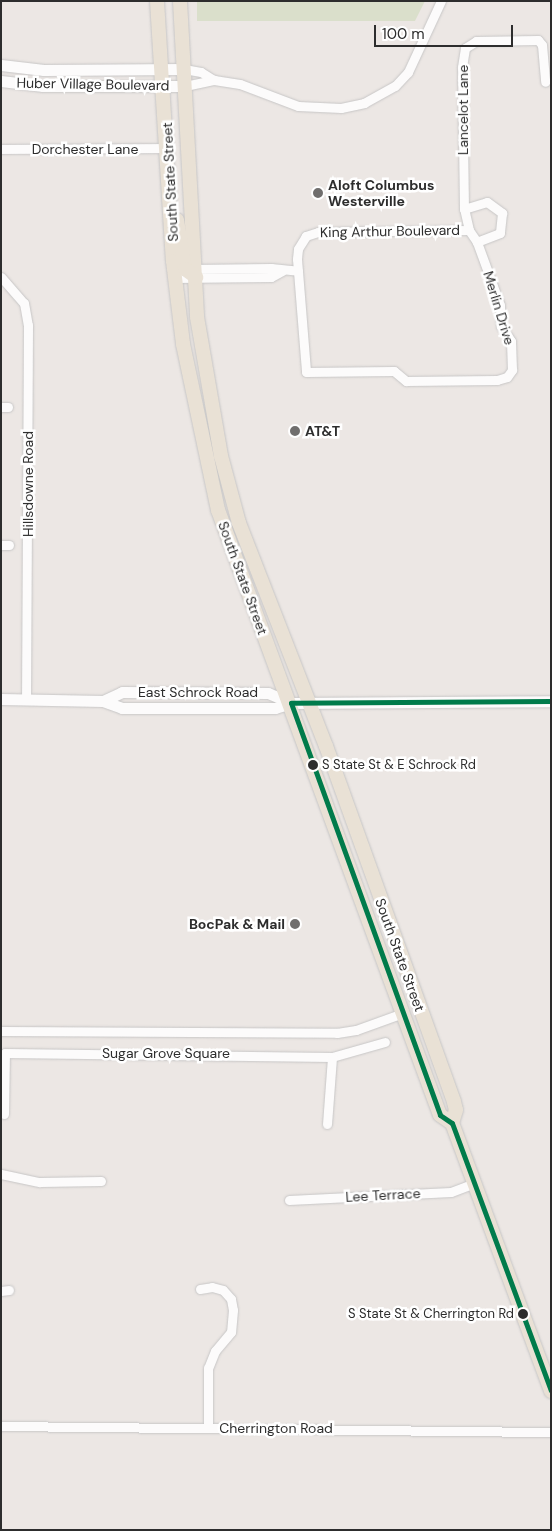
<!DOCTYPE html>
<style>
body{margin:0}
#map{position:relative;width:552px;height:1531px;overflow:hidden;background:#ece7e4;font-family:"DM Sans",sans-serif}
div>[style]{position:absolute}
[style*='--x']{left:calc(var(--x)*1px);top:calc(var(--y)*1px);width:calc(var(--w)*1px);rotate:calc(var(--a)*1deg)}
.cemetery>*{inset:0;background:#dadfcb}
.roads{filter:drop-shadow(0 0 1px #c7c6c6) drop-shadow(0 0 1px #c7c6c6)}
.street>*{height:9px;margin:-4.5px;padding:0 4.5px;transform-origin:4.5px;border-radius:4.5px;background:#fcfbfb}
.secondary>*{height:11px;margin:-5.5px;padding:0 5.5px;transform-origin:5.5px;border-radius:5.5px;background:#fcfbfb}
.primary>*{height:14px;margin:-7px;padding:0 7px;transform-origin:7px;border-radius:7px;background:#e9e1d5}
.bus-1>*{height:5px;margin:-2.5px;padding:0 2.5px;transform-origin:2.5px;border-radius:2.5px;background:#007b4b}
.dots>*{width:14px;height:14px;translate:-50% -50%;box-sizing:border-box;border:2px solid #fff;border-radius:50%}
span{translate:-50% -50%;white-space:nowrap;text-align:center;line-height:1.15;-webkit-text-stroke:5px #fff;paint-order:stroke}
.bus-label{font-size:13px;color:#2d2d2d}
.left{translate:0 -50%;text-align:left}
.right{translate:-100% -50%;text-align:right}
.street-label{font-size:14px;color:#2d2d2d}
.poi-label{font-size:14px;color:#2d2d2d;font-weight:700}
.frame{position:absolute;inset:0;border:2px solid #2d2d2d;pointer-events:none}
.scale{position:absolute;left:374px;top:25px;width:139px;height:22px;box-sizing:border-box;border:2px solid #2d2d2d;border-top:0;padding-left:6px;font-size:15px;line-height:18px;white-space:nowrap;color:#2d2d2d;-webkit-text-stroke:4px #fff;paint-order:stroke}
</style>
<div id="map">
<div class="cemetery">
<i style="clip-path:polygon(197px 1px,425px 1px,415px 21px,197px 21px)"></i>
</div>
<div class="roads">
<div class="street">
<i style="--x:184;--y:69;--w:17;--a:10"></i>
<i style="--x:201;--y:72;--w:15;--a:32"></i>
<i style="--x:214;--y:80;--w:26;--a:9"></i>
<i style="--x:240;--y:84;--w:62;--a:20.8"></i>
<i style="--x:298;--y:106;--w:43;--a:2.7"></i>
<i style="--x:341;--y:108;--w:24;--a:-12"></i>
<i style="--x:364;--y:103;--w:35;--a:-29"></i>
<i style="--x:395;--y:86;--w:19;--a:-47"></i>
<i style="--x:408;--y:72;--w:78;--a:-65.1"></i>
<i style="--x:185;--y:86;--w:30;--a:-12"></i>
<i style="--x:1;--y:149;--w:167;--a:-0.3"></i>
<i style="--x:464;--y:209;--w:24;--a:-17"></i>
<i style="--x:487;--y:202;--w:19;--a:36"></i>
<i style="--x:502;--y:213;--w:20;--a:96"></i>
<i style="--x:500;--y:233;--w:25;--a:159"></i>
<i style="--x:469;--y:230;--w:151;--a:179.2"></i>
<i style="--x:318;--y:232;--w:13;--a:162"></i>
<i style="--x:306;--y:236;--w:15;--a:122"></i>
<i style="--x:298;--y:249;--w:10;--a:96"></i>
<i style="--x:297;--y:259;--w:113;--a:85.4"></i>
<i style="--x:306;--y:372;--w:88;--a:-0.7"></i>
<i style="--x:394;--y:371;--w:16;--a:40"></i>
<i style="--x:406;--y:381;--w:91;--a:-0.6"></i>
<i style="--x:497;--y:380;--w:10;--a:-17"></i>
<i style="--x:507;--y:377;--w:9;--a:-54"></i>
<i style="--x:512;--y:370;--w:29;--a:-92"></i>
<i style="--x:511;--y:341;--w:18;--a:-124"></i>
<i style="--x:501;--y:326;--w:21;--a:-93"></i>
<i style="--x:500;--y:305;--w:67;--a:-110.1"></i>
<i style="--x:477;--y:242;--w:14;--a:-124"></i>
<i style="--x:469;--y:230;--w:22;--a:-103"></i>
<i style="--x:464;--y:209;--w:142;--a:-90.8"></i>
<i style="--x:462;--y:67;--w:19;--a:-81"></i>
<i style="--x:465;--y:48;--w:13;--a:-32"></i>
<i style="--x:476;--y:41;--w:62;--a:-0.9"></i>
<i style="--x:538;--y:40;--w:6;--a:51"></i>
<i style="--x:542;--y:45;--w:37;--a:85"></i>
<i style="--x:191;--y:269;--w:80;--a:-0.7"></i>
<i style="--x:271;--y:268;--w:27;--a:6"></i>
<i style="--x:1;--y:277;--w:35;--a:49"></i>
<i style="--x:24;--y:303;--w:22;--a:80"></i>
<i style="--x:28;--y:325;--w:375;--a:90.3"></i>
<i style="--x:175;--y:278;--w:96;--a:-0.6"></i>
<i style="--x:271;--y:277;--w:13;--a:-29"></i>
<i style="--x:1;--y:407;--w:7;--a:0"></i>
<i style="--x:1;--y:545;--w:8;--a:0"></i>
<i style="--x:1;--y:1031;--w:336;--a:0.3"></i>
<i style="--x:337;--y:1033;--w:19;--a:-9"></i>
<i style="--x:356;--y:1030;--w:50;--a:-19.9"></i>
<i style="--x:4;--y:1114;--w:61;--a:-89.1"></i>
<i style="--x:5;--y:1053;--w:327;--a:0.7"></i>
<i style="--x:332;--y:1057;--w:55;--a:-15.8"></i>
<i style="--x:327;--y:1124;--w:67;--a:-85.7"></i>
<i style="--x:1;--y:1174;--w:40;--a:12"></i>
<i style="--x:40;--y:1182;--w:61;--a:-0.9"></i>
<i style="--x:289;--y:1200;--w:162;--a:-2.8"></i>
<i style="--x:451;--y:1192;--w:26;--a:-21"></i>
<i style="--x:200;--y:1289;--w:12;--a:-9"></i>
<i style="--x:212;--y:1287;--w:11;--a:15"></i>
<i style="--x:223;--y:1290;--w:12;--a:48"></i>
<i style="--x:231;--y:1299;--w:11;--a:80"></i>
<i style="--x:233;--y:1310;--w:22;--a:95"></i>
<i style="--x:231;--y:1332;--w:25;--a:130"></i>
<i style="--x:215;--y:1351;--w:18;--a:112"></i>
<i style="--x:208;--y:1368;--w:60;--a:90"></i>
<i style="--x:1;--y:1291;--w:8;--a:-7"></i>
<i style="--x:1;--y:1426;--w:550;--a:0.63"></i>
</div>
<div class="secondary">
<i style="--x:1;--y:65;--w:43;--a:6.6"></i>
<i style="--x:44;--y:70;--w:140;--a:-0.4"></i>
<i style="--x:1;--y:81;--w:42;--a:6.8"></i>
<i style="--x:43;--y:86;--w:142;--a:0"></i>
<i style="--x:1;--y:699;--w:102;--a:1.1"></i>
<i style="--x:103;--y:701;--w:20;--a:20"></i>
<i style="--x:122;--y:708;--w:153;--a:0"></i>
<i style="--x:275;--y:708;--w:17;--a:-17"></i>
<i style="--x:291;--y:703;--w:260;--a:-0.4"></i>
<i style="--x:103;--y:701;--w:21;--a:-25"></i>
<i style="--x:122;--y:692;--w:146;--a:0.4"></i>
<i style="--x:268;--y:693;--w:25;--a:23"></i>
</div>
<div class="primary">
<i style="--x:157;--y:1;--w:260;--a:86.5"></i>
<i style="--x:173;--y:261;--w:84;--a:83.1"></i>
<i style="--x:183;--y:344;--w:170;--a:78.1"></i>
<i style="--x:218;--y:510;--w:644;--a:69.85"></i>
<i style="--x:440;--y:1115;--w:14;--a:34"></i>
<i style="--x:452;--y:1123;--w:286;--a:69.7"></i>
<i style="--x:180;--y:1;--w:316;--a:86.9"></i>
<i style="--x:197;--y:317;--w:141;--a:80.2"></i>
<i style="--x:221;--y:456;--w:69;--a:75"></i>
<i style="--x:239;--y:523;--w:239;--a:68.7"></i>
<i style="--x:326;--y:746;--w:378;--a:70.2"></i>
<i style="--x:454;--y:1102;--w:8;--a:76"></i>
<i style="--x:456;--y:1110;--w:14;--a:107"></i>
<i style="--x:177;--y:220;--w:50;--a:80.7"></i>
<i style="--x:185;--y:269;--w:14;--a:36"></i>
</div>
</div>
<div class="bus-1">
<i style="--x:551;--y:701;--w:260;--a:179.6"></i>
<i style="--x:291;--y:703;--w:438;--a:70.1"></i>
<i style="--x:440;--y:1115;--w:14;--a:34"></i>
<i style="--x:452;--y:1123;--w:285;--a:69.7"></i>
</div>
<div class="dots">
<i style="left:318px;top:193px;background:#706e6d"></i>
<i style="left:295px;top:431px;background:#706e6d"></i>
<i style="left:313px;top:765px;background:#2d2d2d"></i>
<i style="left:295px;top:924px;background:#706e6d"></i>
<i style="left:523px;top:1314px;background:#2d2d2d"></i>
</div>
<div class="bus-label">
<span class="left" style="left:322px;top:765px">S State St &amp; E Schrock Rd</span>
<span class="right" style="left:514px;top:1314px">S State St &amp; Cherrington Rd</span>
</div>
<div class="street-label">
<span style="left:93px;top:84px;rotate:1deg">Huber Village Boulevard</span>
<span style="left:463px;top:110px;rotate:-90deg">Lancelot Lane</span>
<span style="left:85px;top:149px">Dorchester Lane</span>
<span style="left:170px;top:182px;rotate:-93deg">South State Street</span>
<span style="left:390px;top:231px;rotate:-1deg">King Arthur Boulevard</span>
<span style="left:499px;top:308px;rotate:73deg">Merlin Drive</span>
<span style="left:28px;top:484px;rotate:-90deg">Hillsdowne Road</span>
<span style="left:243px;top:578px;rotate:70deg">South State Street</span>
<span style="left:198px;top:692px">East Schrock Road</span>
<span style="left:400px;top:955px;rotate:70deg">South State Street</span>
<span style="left:166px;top:1053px">Sugar Grove Square</span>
<span style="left:383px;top:1195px;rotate:-3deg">Lee Terrace</span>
<span style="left:276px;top:1428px">Cherrington Road</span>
</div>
<div class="poi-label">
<span class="left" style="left:328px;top:193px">Aloft Columbus<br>Westerville</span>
<span class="left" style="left:305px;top:431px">AT&amp;T</span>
<span class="right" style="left:285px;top:924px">BocPak &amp; Mail</span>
</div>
<div class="frame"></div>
<div class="scale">100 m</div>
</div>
